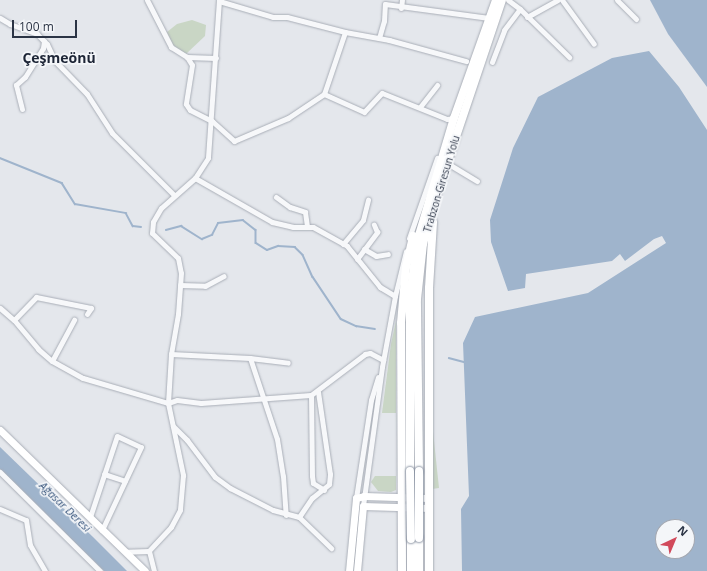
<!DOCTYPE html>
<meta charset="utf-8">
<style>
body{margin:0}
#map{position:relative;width:707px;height:571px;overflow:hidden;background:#e4e7ec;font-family:"Open Sans",sans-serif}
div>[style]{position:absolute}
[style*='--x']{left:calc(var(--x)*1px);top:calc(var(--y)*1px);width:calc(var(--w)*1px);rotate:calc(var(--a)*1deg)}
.green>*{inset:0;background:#c9d6c5}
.water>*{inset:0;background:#9fb4cc}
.stream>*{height:1.5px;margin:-0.75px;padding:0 0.75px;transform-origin:0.75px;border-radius:0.75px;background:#9fb4cc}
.roads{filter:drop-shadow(0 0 1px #a9aeb7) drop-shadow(0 0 1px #a9aeb7)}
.minor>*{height:5px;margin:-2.5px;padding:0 2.5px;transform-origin:2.5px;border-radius:2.5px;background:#f7f8fa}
.major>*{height:7px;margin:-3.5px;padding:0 3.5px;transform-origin:3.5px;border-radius:3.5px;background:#fff}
.highway>*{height:8px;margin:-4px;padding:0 4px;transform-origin:4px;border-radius:4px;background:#fff}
.bridges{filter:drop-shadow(0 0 1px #8b94a3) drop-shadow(0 0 1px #8b94a3)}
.highway-bridge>*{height:8px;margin:-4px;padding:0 4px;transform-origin:4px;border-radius:4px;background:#fff}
span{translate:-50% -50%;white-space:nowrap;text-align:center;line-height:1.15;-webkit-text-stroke:3.5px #f4f6f9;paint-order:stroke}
.street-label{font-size:10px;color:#2b3445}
.water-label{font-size:11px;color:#34527a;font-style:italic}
.district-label{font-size:14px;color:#1d2536;font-weight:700}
.north{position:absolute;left:655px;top:519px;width:40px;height:40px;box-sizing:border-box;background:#f4f6f9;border:1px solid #a4a8b1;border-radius:50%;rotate:44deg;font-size:11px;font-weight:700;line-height:16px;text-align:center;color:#2b3445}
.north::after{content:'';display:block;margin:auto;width:14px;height:18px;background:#d1495b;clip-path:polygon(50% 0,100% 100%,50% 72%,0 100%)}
.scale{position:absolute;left:12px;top:20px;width:65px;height:18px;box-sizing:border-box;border:2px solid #2b3445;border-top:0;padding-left:5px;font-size:12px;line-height:14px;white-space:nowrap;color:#2b3445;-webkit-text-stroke:3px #f4f6f9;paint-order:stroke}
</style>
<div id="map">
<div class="green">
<i style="clip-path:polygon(192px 20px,206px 25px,205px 36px,186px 54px,173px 45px,167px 32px,177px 24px)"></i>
<i style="clip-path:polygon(396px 321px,396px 413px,382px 413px,391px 344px)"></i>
<i style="clip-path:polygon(432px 422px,439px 488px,432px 489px)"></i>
<i style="clip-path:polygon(375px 476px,396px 476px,396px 490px,391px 492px,378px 491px,371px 482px)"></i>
</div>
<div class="water">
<i style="clip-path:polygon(650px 0,707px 0,707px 87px,668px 34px)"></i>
<i style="clip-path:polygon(evenodd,649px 51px,679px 87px,707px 130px,707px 571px,462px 571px,461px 509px,469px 496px,463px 343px,475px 317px,588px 293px,666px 243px,662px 236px,654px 239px,625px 261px,620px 254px,612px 261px,526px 274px,525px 288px,508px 291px,491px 242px,490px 220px,513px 148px,538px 97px,612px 58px,649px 51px,663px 527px,687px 527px,687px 551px,663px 551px,663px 527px)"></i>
<i style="clip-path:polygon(0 447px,93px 537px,127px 571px,104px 571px,0 469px)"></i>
</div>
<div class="stream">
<i style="--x:0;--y:158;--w:67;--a:22"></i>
<i style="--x:62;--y:183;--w:25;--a:58"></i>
<i style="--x:75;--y:204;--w:52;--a:10"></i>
<i style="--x:126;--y:213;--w:15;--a:62"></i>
<i style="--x:133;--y:226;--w:8;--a:7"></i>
<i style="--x:166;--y:230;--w:16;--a:-15"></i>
<i style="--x:181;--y:226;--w:25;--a:32"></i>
<i style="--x:202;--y:239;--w:11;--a:-22"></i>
<i style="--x:212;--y:235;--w:13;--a:-63"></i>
<i style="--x:218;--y:223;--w:25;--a:-7"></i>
<i style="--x:243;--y:220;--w:16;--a:38"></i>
<i style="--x:256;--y:230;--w:13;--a:90"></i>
<i style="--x:256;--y:243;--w:13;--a:32"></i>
<i style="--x:267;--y:250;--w:12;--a:-20"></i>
<i style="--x:278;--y:246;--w:17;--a:3"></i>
<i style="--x:295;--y:247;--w:11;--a:45"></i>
<i style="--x:303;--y:255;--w:24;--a:66"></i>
<i style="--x:313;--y:277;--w:50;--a:56.3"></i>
<i style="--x:341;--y:319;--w:17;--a:25"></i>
<i style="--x:356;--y:326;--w:19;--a:9"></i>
<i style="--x:449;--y:358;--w:16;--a:15"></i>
</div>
<div class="roads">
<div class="minor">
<i style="--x:147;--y:0;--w:53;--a:62.9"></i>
<i style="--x:171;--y:47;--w:19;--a:32"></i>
<i style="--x:187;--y:57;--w:29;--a:2"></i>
<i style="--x:219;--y:0;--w:158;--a:94"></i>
<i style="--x:208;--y:158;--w:24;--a:123"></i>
<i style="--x:195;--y:178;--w:45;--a:138.6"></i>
<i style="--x:161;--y:208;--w:16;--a:120"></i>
<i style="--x:153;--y:222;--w:11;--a:95"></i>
<i style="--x:152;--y:233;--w:36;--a:44"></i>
<i style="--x:178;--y:258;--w:15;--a:79"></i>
<i style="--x:181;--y:273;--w:41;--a:94.2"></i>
<i style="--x:178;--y:314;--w:41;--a:99.9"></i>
<i style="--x:171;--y:354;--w:49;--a:93.5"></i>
<i style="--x:168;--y:403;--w:9;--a:-18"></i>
<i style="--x:177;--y:400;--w:24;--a:7"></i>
<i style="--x:201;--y:403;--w:110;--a:-4.2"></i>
<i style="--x:311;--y:395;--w:68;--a:-37.2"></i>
<i style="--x:365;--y:354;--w:5;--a:-11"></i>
<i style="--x:370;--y:353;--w:15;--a:28"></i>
<i style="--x:508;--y:0;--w:15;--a:37"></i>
<i style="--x:562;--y:0;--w:54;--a:54"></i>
<i style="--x:617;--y:0;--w:27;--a:45"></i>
<i style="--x:219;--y:1;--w:56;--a:16.5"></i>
<i style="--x:273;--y:17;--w:14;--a:0"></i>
<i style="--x:287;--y:17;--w:60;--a:14.5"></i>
<i style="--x:345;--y:32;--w:45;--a:10.3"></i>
<i style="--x:389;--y:40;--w:80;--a:15.3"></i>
<i style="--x:401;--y:8;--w:8;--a:-83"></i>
<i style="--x:527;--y:17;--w:35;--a:-29"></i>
<i style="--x:0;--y:18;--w:12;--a:31"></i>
<i style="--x:10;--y:24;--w:29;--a:20"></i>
<i style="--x:37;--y:34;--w:14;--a:45"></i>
<i style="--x:47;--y:44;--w:19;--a:65"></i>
<i style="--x:55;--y:61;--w:46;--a:45.9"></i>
<i style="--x:87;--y:94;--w:46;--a:57.3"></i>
<i style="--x:112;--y:133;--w:88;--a:45"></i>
<i style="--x:379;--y:38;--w:18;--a:-74"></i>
<i style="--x:384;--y:21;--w:17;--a:-87"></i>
<i style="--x:385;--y:4;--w:105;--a:7.7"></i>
<i style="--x:187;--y:57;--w:9;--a:58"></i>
<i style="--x:192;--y:65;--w:39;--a:99"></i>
<i style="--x:186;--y:104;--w:7;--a:56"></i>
<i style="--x:190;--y:110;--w:25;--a:27"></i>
<i style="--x:212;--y:121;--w:30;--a:42"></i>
<i style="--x:234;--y:141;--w:59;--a:-23.1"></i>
<i style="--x:288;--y:118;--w:43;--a:-33.7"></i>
<i style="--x:324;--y:94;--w:65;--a:-71.3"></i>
<i style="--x:492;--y:62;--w:34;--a:-69"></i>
<i style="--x:504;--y:30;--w:26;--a:-53"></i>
<i style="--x:520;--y:9;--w:69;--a:44.4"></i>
<i style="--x:324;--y:94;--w:44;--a:24.2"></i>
<i style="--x:364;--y:112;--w:26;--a:-47"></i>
<i style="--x:382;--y:93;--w:70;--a:21.8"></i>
<i style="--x:447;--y:119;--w:7;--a:-8"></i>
<i style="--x:420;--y:107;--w:28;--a:-52"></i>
<i style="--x:22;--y:109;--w:25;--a:-104"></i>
<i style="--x:16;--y:85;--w:12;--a:-42"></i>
<i style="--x:25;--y:77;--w:34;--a:-58"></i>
<i style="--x:43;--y:48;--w:7;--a:-82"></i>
<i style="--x:447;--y:163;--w:35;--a:31"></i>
<i style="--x:195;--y:178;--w:89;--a:29.7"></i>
<i style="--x:272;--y:222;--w:22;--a:13"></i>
<i style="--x:293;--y:227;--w:20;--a:0"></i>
<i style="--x:313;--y:227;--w:39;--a:29"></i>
<i style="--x:347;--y:246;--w:53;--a:51.2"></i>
<i style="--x:380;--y:287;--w:17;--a:31"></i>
<i style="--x:395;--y:296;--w:72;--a:100.4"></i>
<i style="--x:382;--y:367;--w:140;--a:97.8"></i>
<i style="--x:276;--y:197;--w:17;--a:36"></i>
<i style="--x:290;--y:207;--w:16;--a:18"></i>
<i style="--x:305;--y:212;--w:15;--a:82"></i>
<i style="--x:409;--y:238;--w:85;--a:-70.7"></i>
<i style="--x:343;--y:244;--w:31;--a:-50"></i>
<i style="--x:363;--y:220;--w:21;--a:-76"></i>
<i style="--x:364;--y:249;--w:14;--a:30"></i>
<i style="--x:376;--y:256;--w:12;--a:-9"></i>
<i style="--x:357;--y:259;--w:34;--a:-53"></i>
<i style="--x:377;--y:232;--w:8;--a:-113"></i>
<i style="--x:180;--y:285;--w:25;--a:2"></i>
<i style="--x:205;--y:286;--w:21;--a:-28"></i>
<i style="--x:395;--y:296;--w:46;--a:-76.3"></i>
<i style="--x:0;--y:308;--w:18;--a:41"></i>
<i style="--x:14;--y:320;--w:38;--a:50"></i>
<i style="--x:38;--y:349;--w:18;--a:41"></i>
<i style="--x:52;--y:361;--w:35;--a:29"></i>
<i style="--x:83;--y:378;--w:89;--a:16.4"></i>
<i style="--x:168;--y:403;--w:74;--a:78.2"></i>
<i style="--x:183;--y:475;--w:35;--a:95"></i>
<i style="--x:180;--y:510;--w:19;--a:118"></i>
<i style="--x:171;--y:527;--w:33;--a:133"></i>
<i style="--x:149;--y:551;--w:23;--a:178"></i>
<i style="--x:14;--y:320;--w:32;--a:-46"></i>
<i style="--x:36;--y:297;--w:56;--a:11.3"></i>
<i style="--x:91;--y:308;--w:7;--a:124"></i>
<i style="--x:171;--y:354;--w:79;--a:2.9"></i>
<i style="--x:250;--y:358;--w:85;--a:71.6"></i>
<i style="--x:277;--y:439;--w:37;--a:81"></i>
<i style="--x:283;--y:476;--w:39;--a:86"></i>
<i style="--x:250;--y:358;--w:38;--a:7"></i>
<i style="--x:52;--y:361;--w:47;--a:-61.8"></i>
<i style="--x:311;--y:395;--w:81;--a:89.3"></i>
<i style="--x:312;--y:476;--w:7;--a:82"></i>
<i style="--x:313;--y:483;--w:13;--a:32"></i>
<i style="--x:173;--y:426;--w:20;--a:45"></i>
<i style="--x:187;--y:440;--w:46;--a:52.9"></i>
<i style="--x:215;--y:477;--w:19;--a:36"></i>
<i style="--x:230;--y:488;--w:48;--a:27.1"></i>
<i style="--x:273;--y:510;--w:27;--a:15"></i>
<i style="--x:299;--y:517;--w:45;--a:44.1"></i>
<i style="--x:0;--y:472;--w:141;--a:44.7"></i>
<i style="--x:104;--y:474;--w:22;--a:18"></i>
<i style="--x:356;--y:498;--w:99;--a:-81.3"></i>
<i style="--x:371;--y:400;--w:24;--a:-73"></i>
<i style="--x:0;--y:509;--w:28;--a:23"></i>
<i style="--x:26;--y:520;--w:25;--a:81"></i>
<i style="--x:30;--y:545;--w:30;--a:60"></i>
<i style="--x:90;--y:517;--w:85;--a:-71.6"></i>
<i style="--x:117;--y:436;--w:26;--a:25"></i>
<i style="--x:141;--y:447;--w:92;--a:115.2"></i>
<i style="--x:299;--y:517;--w:23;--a:-56"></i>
<i style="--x:312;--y:498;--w:22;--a:-39"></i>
<i style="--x:329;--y:484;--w:10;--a:-84"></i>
<i style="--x:330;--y:474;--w:83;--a:-98.3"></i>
<i style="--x:149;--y:551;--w:21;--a:76"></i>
</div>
<div class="major">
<i style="--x:0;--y:430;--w:202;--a:44.2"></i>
<i style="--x:349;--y:571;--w:73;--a:-84.5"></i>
<i style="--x:356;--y:498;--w:8;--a:-14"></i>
<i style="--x:364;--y:496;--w:64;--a:1.8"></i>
<i style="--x:357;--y:571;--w:65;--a:-84.7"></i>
<i style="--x:363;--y:506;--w:66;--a:1.7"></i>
</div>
<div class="highway">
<i style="--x:410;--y:471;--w:173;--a:-90"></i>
<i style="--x:410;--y:298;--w:56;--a:-82.9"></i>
<i style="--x:417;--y:242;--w:129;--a:-73.4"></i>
<i style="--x:454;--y:118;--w:125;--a:-70.4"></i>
<i style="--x:419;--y:471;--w:172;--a:-90.7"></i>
<i style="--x:417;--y:299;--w:55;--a:-83.8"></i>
<i style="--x:423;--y:244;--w:43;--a:-75.3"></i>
<i style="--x:434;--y:202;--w:213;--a:-71.4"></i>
<i style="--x:419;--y:538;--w:33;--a:90"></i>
<i style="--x:411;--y:539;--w:32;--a:90"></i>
<i style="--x:402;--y:571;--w:248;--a:-90.2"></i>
<i style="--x:401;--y:323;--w:56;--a:-84.9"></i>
<i style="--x:406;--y:267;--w:32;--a:-77"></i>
<i style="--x:429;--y:571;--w:283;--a:-90"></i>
<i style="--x:429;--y:288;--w:66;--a:-86.5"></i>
</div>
</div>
<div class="bridges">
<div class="highway-bridge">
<i style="--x:410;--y:471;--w:68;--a:89.2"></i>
<i style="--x:419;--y:538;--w:67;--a:-90"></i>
</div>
</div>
<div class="street-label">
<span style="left:442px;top:184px;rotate:-73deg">Trabzon-Giresun Yolu</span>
</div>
<div class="water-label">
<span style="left:65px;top:507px;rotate:44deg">Ağasar Deresi</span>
</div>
<div class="district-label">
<span style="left:59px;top:58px">Çeşmeönü</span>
</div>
<div class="north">N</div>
<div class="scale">100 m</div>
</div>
